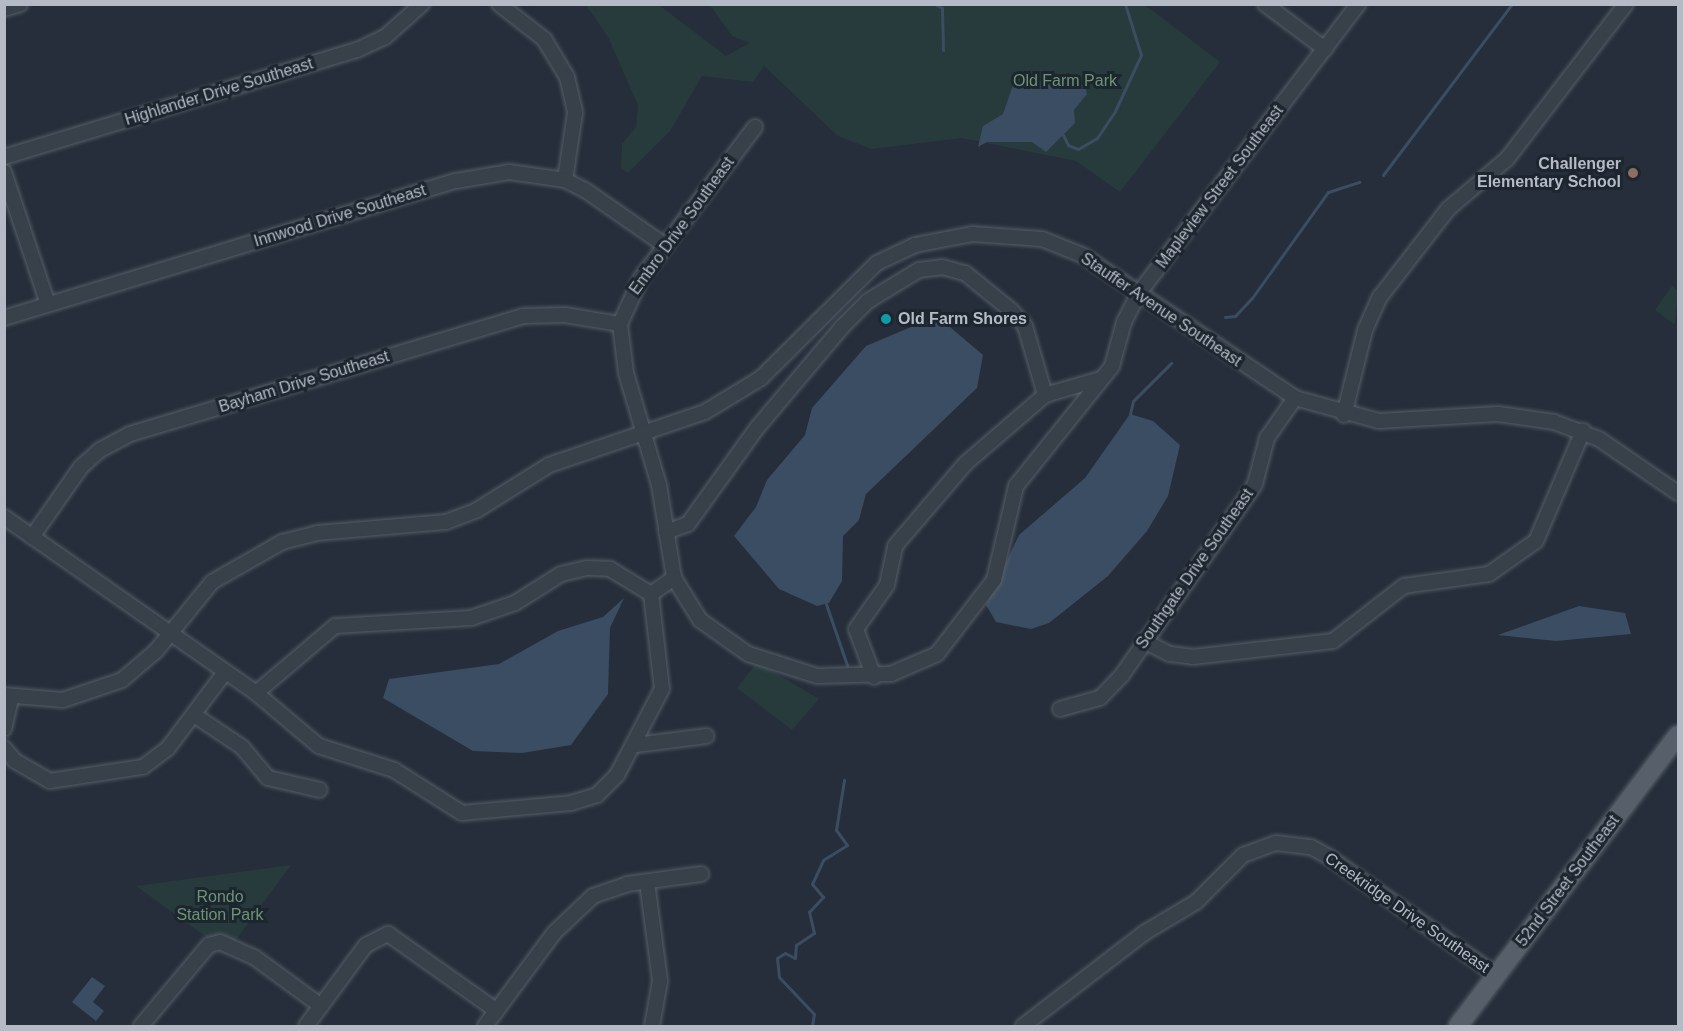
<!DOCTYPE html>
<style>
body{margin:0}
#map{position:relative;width:1683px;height:1031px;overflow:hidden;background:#252e3a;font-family:Helvetica,sans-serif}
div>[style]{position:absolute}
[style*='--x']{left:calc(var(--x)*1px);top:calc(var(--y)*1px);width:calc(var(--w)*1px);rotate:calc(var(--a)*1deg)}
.green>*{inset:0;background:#273b3c}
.water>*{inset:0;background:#3b4d62}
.stream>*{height:3px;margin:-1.5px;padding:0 1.5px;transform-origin:1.5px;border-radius:1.5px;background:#3b4d62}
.roads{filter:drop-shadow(0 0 2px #565e68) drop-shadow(0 0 2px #565e68)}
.minor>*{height:14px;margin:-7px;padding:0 7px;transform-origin:7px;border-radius:7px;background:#38404a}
.major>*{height:18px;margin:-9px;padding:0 9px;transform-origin:9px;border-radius:9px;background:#565f6a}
.dots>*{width:16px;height:16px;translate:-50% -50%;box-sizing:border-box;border:3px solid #1d252f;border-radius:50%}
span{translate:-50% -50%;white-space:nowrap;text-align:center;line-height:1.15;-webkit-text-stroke:6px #1d252f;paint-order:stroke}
.park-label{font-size:16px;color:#6c9574}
.street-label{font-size:16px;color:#b4bbc6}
.poi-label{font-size:16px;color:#b4bbc6;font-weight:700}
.right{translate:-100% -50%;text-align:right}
.left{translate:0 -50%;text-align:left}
.frame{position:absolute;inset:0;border:6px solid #b4bbc6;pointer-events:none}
</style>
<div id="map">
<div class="green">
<i style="clip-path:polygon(586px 5px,659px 5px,726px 56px,750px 43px,732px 36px,710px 5px,1145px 5px,1220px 62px,1120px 192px,1076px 161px,962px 138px,871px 149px,838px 136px,764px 66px,753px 82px,702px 76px,670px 131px,628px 173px,621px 168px,622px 144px,636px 127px,638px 105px,608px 37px)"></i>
<i style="clip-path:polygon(1672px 286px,1678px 291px,1675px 325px,1655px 310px)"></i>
<i style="clip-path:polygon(757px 662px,819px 699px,792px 730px,737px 688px)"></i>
<i style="clip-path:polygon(291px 865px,227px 952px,136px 886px)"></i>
</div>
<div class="water">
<i style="clip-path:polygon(1027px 81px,1070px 81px,1085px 86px,1087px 94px,1074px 110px,1075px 123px,1046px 152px,1032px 142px,987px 142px,978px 147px,983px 126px,1003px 114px,1014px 82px)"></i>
<i style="clip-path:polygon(937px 316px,983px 355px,977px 388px,866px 494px,859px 520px,843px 536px,842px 581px,829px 603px,817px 606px,779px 589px,734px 536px,756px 507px,767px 480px,805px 435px,812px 408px,866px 346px)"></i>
<i style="clip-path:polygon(1130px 414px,1153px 421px,1180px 445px,1168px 496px,1147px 531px,1108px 576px,1049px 623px,1031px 629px,996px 622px,986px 605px,1019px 535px,1085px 478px)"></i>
<i style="clip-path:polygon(624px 598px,610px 628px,608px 694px,571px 745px,522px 753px,473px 751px,383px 698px,389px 679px,499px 664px,558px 631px,603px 617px)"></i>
<i style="clip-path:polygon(1579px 606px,1625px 613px,1631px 634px,1556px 641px,1498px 635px)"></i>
<i style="clip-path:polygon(92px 977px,105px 986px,93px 1002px,104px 1011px,96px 1021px,72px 1002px)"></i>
</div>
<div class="stream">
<i style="--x:935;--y:4;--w:8;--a:30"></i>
<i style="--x:942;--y:8;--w:42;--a:88.6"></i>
<i style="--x:1063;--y:135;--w:11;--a:63"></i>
<i style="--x:1068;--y:145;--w:11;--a:22"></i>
<i style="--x:1078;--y:149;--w:22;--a:-30"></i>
<i style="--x:1097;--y:138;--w:32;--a:-56"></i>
<i style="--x:1115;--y:111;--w:62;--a:-65.1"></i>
<i style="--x:1141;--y:55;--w:53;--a:-107.4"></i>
<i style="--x:1383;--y:175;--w:214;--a:-53"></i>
<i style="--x:1225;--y:317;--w:10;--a:-6"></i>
<i style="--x:1235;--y:316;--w:25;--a:-47"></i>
<i style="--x:1252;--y:298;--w:130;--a:-54.4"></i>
<i style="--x:1328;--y:192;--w:33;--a:-18"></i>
<i style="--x:1130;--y:414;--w:13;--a:-77"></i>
<i style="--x:1133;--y:401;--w:54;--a:-45"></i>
<i style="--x:826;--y:604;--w:65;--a:71"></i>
<i style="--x:812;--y:1026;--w:12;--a:-81"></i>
<i style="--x:814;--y:1014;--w:51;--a:-133.4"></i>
<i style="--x:779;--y:977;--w:19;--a:-96"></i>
<i style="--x:777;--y:958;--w:9;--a:-32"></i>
<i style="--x:785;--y:953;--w:11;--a:27"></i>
<i style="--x:795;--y:958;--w:13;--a:-86"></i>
<i style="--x:796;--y:945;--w:22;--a:-34"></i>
<i style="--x:814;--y:933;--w:22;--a:-103"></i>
<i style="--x:809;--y:912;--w:21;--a:-47"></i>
<i style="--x:823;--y:897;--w:17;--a:-130"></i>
<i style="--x:812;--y:884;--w:26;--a:-65"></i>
<i style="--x:823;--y:860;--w:28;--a:-32"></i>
<i style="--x:847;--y:845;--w:19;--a:-126"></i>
<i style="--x:836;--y:830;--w:51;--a:-80.9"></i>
</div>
<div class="roads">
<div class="minor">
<i style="--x:499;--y:4;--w:57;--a:37.9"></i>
<i style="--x:544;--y:39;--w:44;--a:58.8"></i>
<i style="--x:567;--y:77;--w:37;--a:77"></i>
<i style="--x:575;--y:113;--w:68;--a:98.5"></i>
<i style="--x:1265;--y:4;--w:75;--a:36.9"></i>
<i style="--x:4;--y:9;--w:17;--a:-17"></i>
<i style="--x:755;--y:127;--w:189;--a:127.1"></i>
<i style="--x:641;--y:278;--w:51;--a:114.5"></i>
<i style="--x:620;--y:324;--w:49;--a:83"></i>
<i style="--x:626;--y:373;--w:117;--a:73.6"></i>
<i style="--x:659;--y:485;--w:94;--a:80.8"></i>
<i style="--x:674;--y:578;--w:49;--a:58.2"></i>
<i style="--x:700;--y:620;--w:59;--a:35.3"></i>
<i style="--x:748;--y:654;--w:72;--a:17.7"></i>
<i style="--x:817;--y:676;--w:74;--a:-1.5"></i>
<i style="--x:891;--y:674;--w:50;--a:-23.5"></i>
<i style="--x:937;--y:654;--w:93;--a:-52.4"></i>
<i style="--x:994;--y:580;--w:97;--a:-76.8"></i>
<i style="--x:1016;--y:486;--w:154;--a:-51.3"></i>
<i style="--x:1112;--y:366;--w:46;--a:-74.7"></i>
<i style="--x:1124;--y:322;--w:33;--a:-63"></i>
<i style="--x:1139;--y:293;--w:363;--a:-52.8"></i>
<i style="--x:4;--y:157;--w:369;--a:-16.9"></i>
<i style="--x:357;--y:50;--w:31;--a:-25"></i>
<i style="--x:385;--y:37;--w:50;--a:-41.7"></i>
<i style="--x:4;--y:172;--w:139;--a:71.6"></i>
<i style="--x:4;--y:318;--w:472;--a:-16.9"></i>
<i style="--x:456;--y:181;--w:54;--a:-9.6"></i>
<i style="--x:509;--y:172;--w:57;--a:8.1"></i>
<i style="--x:565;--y:180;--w:22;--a:27"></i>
<i style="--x:585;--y:190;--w:96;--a:34.8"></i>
<i style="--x:1344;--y:415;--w:88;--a:-76.1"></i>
<i style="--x:1365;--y:330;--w:36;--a:-66"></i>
<i style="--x:1380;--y:297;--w:111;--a:-52.3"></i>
<i style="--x:1448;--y:209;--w:77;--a:-40.3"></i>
<i style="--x:1507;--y:159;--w:195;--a:-52.5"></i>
<i style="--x:4;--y:517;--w:307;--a:34.9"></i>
<i style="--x:256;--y:693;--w:82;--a:40.1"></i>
<i style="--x:319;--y:746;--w:79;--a:17.7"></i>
<i style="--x:394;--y:770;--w:80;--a:32.3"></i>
<i style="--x:462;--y:813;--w:109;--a:-5.2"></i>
<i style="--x:571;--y:803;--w:27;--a:-17"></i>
<i style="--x:597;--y:795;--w:28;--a:-45"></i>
<i style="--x:617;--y:775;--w:97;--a:-62.4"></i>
<i style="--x:662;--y:689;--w:96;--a:-96.6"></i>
<i style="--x:666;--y:532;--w:23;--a:-20"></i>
<i style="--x:688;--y:524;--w:118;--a:-54.3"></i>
<i style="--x:757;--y:428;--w:132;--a:-49.9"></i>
<i style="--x:842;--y:327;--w:37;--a:-45"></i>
<i style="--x:868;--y:301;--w:60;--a:-31.3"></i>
<i style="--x:919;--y:270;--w:23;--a:-7"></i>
<i style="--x:942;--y:267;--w:24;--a:15"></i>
<i style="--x:965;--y:273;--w:60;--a:39"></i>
<i style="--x:1012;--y:311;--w:20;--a:49"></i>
<i style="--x:1025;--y:326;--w:72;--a:73.8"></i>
<i style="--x:32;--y:537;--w:85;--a:-55"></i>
<i style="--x:81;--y:467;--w:25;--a:-42"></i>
<i style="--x:100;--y:450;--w:34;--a:-28"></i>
<i style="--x:130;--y:434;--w:410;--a:-16.7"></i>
<i style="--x:523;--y:316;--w:42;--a:-1.4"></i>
<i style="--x:565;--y:315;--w:56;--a:9.3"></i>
<i style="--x:651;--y:594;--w:28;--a:-35"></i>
<i style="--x:1144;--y:641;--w:29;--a:27"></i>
<i style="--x:1170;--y:654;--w:23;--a:7"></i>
<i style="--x:1193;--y:657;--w:141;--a:-6.5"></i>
<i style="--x:1333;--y:641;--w:90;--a:-37.8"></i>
<i style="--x:1404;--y:586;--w:86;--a:-8"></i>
<i style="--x:1489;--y:574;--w:57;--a:-35.1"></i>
<i style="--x:1536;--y:541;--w:120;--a:-66.9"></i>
<i style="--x:874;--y:677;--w:51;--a:-110.6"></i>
<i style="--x:856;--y:629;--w:54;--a:-54.8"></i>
<i style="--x:887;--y:585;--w:40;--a:-78"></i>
<i style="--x:895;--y:546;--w:109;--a:-49.5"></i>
<i style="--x:966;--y:463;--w:104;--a:-40.7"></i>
<i style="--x:1045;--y:395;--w:57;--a:-16.2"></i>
<i style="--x:256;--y:693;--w:104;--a:-40.3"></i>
<i style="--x:335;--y:626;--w:136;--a:-3.4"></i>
<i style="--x:471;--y:618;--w:46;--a:-18.8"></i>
<i style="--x:515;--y:603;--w:54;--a:-32.2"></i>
<i style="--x:561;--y:574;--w:27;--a:-13"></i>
<i style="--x:587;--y:568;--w:23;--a:2"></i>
<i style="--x:610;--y:569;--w:48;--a:31.4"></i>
<i style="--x:4;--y:695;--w:59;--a:4.8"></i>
<i style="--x:63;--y:700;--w:62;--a:-18.7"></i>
<i style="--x:122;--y:680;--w:45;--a:-40.5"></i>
<i style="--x:156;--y:651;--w:89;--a:-50.9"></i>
<i style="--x:212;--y:582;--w:81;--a:-29.7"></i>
<i style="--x:282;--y:542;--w:36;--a:-14"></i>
<i style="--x:317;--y:533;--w:129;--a:-4.9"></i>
<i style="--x:446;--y:522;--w:33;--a:-21"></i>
<i style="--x:477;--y:510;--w:85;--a:-32"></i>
<i style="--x:549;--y:465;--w:165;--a:-18.8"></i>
<i style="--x:705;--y:412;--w:66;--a:-31.3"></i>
<i style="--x:761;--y:378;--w:163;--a:-44.8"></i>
<i style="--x:877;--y:263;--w:42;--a:-25.3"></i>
<i style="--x:915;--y:245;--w:58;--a:-10.9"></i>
<i style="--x:972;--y:234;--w:70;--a:4.1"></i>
<i style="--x:1042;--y:239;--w:45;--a:22"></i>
<i style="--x:1084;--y:256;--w:254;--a:33.9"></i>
<i style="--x:1295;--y:398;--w:87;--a:15.3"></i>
<i style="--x:1379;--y:421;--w:119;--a:-3.4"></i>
<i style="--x:1498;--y:414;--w:57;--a:8.1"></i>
<i style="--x:1554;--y:422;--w:48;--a:20.7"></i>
<i style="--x:1599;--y:439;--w:96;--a:34.4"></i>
<i style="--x:1060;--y:709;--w:41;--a:-15.4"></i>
<i style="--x:1100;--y:698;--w:32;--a:-46"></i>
<i style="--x:1122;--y:675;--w:233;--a:-55.1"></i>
<i style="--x:1255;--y:484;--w:48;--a:-75.4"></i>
<i style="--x:1267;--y:438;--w:49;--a:-55"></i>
<i style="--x:194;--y:715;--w:58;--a:33.7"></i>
<i style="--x:242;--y:747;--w:40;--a:50"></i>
<i style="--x:268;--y:778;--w:53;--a:13"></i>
<i style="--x:4;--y:729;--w:32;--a:-77"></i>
<i style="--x:636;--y:745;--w:71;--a:-7.3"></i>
<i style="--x:4;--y:748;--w:17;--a:50"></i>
<i style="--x:15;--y:761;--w:40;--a:29.7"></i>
<i style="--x:50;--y:781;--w:94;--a:-8.6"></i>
<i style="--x:143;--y:767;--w:31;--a:-37"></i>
<i style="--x:168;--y:748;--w:95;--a:-53.1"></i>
<i style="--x:647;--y:882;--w:100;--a:82.5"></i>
<i style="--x:660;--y:981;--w:46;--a:100.1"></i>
<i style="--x:141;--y:1026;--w:106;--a:-50"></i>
<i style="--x:209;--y:945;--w:11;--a:-15"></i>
<i style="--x:220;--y:942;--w:37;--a:24"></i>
<i style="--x:254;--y:957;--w:83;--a:36.2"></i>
<i style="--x:306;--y:1026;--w:101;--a:-53.5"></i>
<i style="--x:366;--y:945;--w:25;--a:-27"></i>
<i style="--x:388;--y:934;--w:133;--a:35.2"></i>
<i style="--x:485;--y:1026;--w:116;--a:-53.4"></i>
<i style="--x:554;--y:933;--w:54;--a:-43.5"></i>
<i style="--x:593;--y:896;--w:36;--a:-19"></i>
<i style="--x:627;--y:884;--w:75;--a:-7.7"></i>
<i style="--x:1023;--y:1026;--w:153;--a:-37.5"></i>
<i style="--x:1144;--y:933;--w:61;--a:-30.8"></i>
<i style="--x:1196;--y:902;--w:66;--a:-45"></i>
<i style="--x:1243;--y:855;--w:35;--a:-20"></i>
<i style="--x:1276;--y:843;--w:35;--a:7"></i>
<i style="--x:1311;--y:847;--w:21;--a:29"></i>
<i style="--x:1329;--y:857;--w:204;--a:35.2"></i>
</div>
<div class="major">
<i style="--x:1458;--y:1026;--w:365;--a:-52.9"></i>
</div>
</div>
<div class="dots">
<i style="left:1633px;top:173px;background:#8d6e63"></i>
<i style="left:886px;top:319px;background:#0f9aa8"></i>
</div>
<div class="park-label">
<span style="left:1065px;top:81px">Old Farm Park</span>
<span style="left:220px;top:906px">Rondo<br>Station Park</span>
</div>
<div class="street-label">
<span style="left:219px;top:92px;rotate:-17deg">Highlander Drive Southeast</span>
<span style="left:1220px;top:187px;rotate:-53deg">Mapleview Street Southeast</span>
<span style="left:340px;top:216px;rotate:-17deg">Innwood Drive Southeast</span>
<span style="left:682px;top:226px;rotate:-54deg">Embro Drive Southeast</span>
<span style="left:1161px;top:310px;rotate:34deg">Stauffer Avenue Southeast</span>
<span style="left:304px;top:382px;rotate:-17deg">Bayham Drive Southeast</span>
<span style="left:1195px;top:569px;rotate:-55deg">Southgate Drive Southeast</span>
<span style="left:1568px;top:881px;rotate:-53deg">52nd Street Southeast</span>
<span style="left:1407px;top:913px;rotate:35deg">Creekridge Drive Southeast</span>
</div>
<div class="poi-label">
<span class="right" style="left:1621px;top:173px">Challenger<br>Elementary School</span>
<span class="left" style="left:898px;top:319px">Old Farm Shores</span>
</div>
<div class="frame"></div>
</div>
